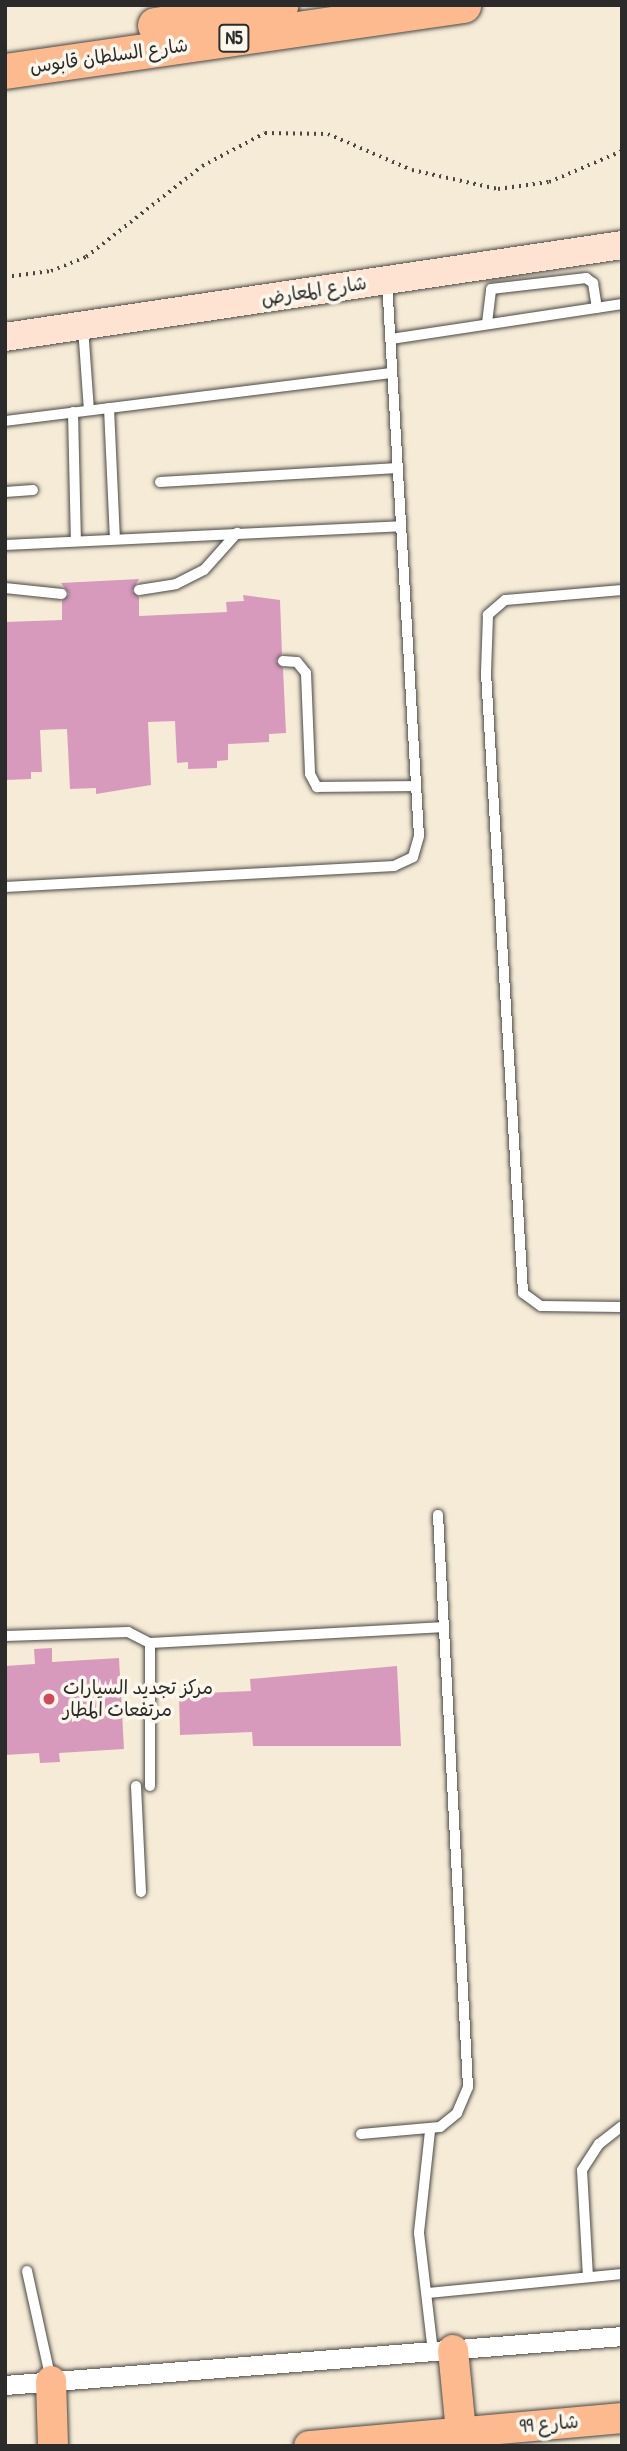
<!DOCTYPE html>
<meta charset="utf-8">
<style>
body{margin:0}
#map{position:relative;width:627px;height:2451px;overflow:hidden;background:#f6ebd6;font-family:"Patrick Hand","Playpen Sans Arabic",sans-serif}
div>[style]{position:absolute}
[style*='--x']{left:calc(var(--x)*1px);top:calc(var(--y)*1px);width:calc(var(--w)*1px);rotate:calc(var(--a)*1deg)}
.building>*{inset:0;background:#d79abd}
.path>*{height:3.5px;margin-top:-1.75px;transform-origin:0;background:repeating-linear-gradient(90deg,#494845 0 2px,transparent 0 7px)}
.roads{filter:drop-shadow(0 0 2px #494845) drop-shadow(0 0 2px #494845)}
.lane>*{height:10px;margin:-5px;padding:0 5px;transform-origin:5px;border-radius:5px;background:#fff}
.street>*{height:19px;margin:-9.5px;padding:0 9.5px;transform-origin:9.5px;border-radius:9.5px;background:#fff}
.secondary>*{height:28px;margin:-14px;padding:0 14px;transform-origin:14px;border-radius:14px;background:#fee3d2}
.primary>*{height:30px;margin:-15px;padding:0 15px;transform-origin:15px;border-radius:15px;background:#fcba8e}
.highway>*{height:35px;margin:-17.5px;padding:0 17.5px;transform-origin:17.5px;border-radius:17.5px;background:#fcba8e}
.dots>*{width:19px;height:19px;translate:-50% -50%;box-sizing:border-box;border:4px solid #fbf7ec;border-radius:50%}
span{translate:-50% -50%;white-space:nowrap;text-align:center;line-height:1.15;-webkit-text-stroke:7px #fbf7ec;paint-order:stroke}
.shield-label span{padding:2px 5px;background:#fbf7ec;border:2px solid;border-radius:5px;-webkit-text-stroke-width:0}
.shield-label{font-size:18px;color:#2b2b2b;font-weight:700}
.street-label{font-size:19px;color:#2b2b2b}
.poi-label{font-size:19px;color:#2b2b2b}
.left{translate:0 -50%;text-align:left}
.frame{position:absolute;inset:0;border:7px solid #2b2b2b;pointer-events:none}
</style>
<div id="map">
<div class="building">
<i style="clip-path:polygon(139px 579px,132px 591px,139px 597px,139px 616px,227px 612px,226px 602px,244px 601px,243px 595px,280px 600px,282px 654px,276px 661px,283px 668px,286px 733px,269px 734px,269px 742px,228px 744px,228px 760px,217px 761px,217px 768px,188px 769px,188px 762px,177px 763px,175px 721px,148px 722px,151px 785px,96px 794px,96px 788px,70px 789px,67px 729px,40px 730px,42px 772px,31px 772px,31px 779px,5px 780px,5px 622px,62px 620px,62px 601px,69px 594px,61px 583px)"></i>
<i style="clip-path:polygon(52px 1648px,52px 1662px,119px 1658px,124px 1749px,59px 1753px,60px 1762px,40px 1763px,39px 1753px,5px 1755px,5px 1666px,35px 1664px,34px 1649px)"></i>
<i style="clip-path:polygon(397px 1666px,401px 1746px,253px 1746px,252px 1732px,180px 1735px,179px 1694px,251px 1691px,250px 1679px)"></i>
</div>
<div class="path">
<i style="--x:5;--y:277;--w:46;--a:-7.4"></i>
<i style="--x:51;--y:271;--w:38;--a:-22"></i>
<i style="--x:86;--y:257;--w:147;--a:-38.1"></i>
<i style="--x:202;--y:166;--w:71;--a:-27.6"></i>
<i style="--x:265;--y:133;--w:63;--a:0.9"></i>
<i style="--x:328;--y:134;--w:91;--a:23.2"></i>
<i style="--x:412;--y:170;--w:88;--a:12.5"></i>
<i style="--x:498;--y:189;--w:51;--a:-7.8"></i>
<i style="--x:549;--y:182;--w:79;--a:-23"></i>
</div>
<div class="roads">
<div class="lane">
<i style="--x:487;--y:323;--w:34;--a:-83"></i>
<i style="--x:491;--y:289;--w:96;--a:-6.6"></i>
<i style="--x:586;--y:278;--w:9;--a:36"></i>
<i style="--x:593;--y:283;--w:25;--a:81"></i>
<i style="--x:83;--y:327;--w:83;--a:85.9"></i>
<i style="--x:391;--y:339;--w:234;--a:-8.6"></i>
<i style="--x:109;--y:408;--w:130;--a:87.4"></i>
<i style="--x:73;--y:412;--w:128;--a:88.7"></i>
<i style="--x:5;--y:421;--w:390;--a:-7.1"></i>
<i style="--x:160;--y:482;--w:238;--a:-3.4"></i>
<i style="--x:5;--y:492;--w:28;--a:-4"></i>
<i style="--x:5;--y:545;--w:396;--a:-2.7"></i>
<i style="--x:5;--y:588;--w:57;--a:6"></i>
<i style="--x:139;--y:590;--w:37;--a:-9"></i>
<i style="--x:176;--y:584;--w:31;--a:-27"></i>
<i style="--x:204;--y:570;--w:50;--a:-48.3"></i>
<i style="--x:622;--y:590;--w:117;--a:175.1"></i>
<i style="--x:505;--y:600;--w:23;--a:139"></i>
<i style="--x:488;--y:615;--w:58;--a:92"></i>
<i style="--x:486;--y:673;--w:621;--a:86.58"></i>
<i style="--x:523;--y:1293;--w:22;--a:36"></i>
<i style="--x:541;--y:1306;--w:81;--a:0.7"></i>
<i style="--x:283;--y:661;--w:14;--a:4"></i>
<i style="--x:297;--y:662;--w:14;--a:51"></i>
<i style="--x:306;--y:673;--w:101;--a:87.7"></i>
<i style="--x:310;--y:774;--w:15;--a:62"></i>
<i style="--x:317;--y:787;--w:99;--a:-0.6"></i>
<i style="--x:5;--y:887;--w:390;--a:-3.1"></i>
<i style="--x:394;--y:866;--w:21;--a:-25"></i>
<i style="--x:413;--y:857;--w:22;--a:-74"></i>
<i style="--x:419;--y:836;--w:556;--a:-93.3"></i>
<i style="--x:5;--y:1636;--w:123;--a:-1.9"></i>
<i style="--x:128;--y:1632;--w:25;--a:27"></i>
<i style="--x:150;--y:1643;--w:291;--a:-3.1"></i>
<i style="--x:150;--y:1643;--w:143;--a:90"></i>
<i style="--x:136;--y:1786;--w:106;--a:87.3"></i>
<i style="--x:430;--y:2131;--w:103;--a:96.2"></i>
<i style="--x:419;--y:2233;--w:120;--a:83.3"></i>
<i style="--x:361;--y:2134;--w:79;--a:-5.1"></i>
<i style="--x:440;--y:2127;--w:22;--a:-39"></i>
<i style="--x:457;--y:2113;--w:28;--a:-67"></i>
<i style="--x:468;--y:2087;--w:573;--a:-93"></i>
<i style="--x:27;--y:2271;--w:112;--a:77.6"></i>
<i style="--x:588;--y:2277;--w:107;--a:-93.2"></i>
<i style="--x:582;--y:2170;--w:31;--a:-57"></i>
<i style="--x:599;--y:2144;--w:29;--a:-38"></i>
<i style="--x:428;--y:2293;--w:195;--a:-5.6"></i>
</div>
<div class="street">
<i style="--x:5;--y:2385;--w:619;--a:-4.54"></i>
</div>
<div class="secondary">
<i style="--x:5;--y:337;--w:624;--a:-8.48"></i>
</div>
<div class="primary">
<i style="--x:453;--y:2350;--w:81;--a:84.4"></i>
<i style="--x:51;--y:2381;--w:65;--a:88.2"></i>
<i style="--x:309;--y:2446;--w:314;--a:-5.1"></i>
</div>
<div class="highway">
<i style="--x:155;--y:25;--w:127;--a:-9.1"></i>
<i style="--x:5;--y:71;--w:463;--a:-8.2"></i>
</div>
</div>
<div class="dots">
<i style="left:49px;top:1699px;background:#d1495b"></i>
</div>
<div class="shield-label">
<span style="left:234px;top:38px">N5</span>
</div>
<div class="street-label">
<span style="left:109px;top:56px;rotate:-8deg">شارع السلطان قابوس</span>
<span style="left:314px;top:291px;rotate:-9deg">شارع المعارض</span>
<span style="left:549px;top:2424px;rotate:-5deg">99 شارع</span>
</div>
<div class="poi-label">
<span class="left" style="left:63px;top:1699px">مركز تجديد السيارات<br>مرتفعات المطار</span>
</div>
<div class="frame"></div>
</div>
